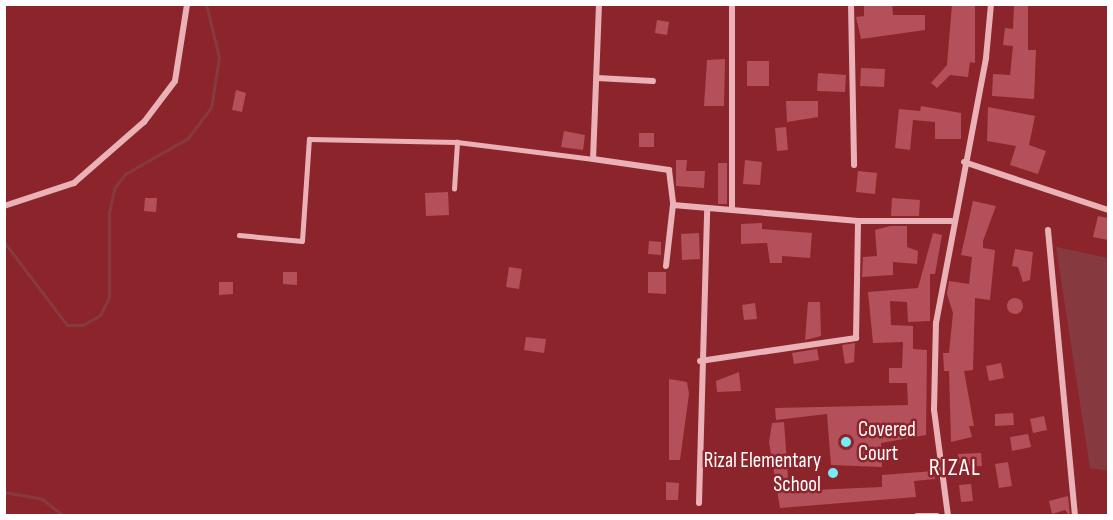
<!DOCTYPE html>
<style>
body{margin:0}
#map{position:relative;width:1113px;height:520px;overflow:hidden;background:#8c242b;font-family:"Sofia Sans Condensed",sans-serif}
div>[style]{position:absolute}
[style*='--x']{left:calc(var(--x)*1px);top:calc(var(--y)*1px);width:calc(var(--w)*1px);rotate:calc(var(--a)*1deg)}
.water>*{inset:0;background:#863a3f}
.stream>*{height:3px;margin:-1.5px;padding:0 1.5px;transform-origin:1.5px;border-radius:1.5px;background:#863a3f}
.building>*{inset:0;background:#b45059}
.round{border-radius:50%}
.lane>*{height:4.5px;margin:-2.25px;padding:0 2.25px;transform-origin:2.25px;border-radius:2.25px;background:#eab2b7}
.street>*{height:6px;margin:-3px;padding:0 3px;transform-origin:3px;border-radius:3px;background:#eab2b7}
.dots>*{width:16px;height:16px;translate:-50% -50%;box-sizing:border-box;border:3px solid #8c242b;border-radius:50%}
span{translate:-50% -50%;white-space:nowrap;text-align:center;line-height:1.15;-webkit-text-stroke:5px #8c242b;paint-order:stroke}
.poi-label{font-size:21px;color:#fff}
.left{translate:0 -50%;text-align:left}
.right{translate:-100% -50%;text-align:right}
.quarter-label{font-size:24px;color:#fff;letter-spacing:1.5px}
.frame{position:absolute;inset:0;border:6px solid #fff;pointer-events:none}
</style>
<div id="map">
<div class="water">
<i style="clip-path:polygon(1056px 247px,1108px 258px,1108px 471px,1090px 468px)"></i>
</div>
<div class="stream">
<i style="--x:4;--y:242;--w:104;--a:52.8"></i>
<i style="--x:67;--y:325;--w:16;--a:0"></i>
<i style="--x:83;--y:325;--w:20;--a:-30"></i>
<i style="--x:100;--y:315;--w:20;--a:-63"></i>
<i style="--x:109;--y:297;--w:85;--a:-90"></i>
<i style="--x:109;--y:212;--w:26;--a:-77"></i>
<i style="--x:115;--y:187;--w:16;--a:-52"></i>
<i style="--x:125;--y:174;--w:73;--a:-29.7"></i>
<i style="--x:188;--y:138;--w:38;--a:-53"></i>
<i style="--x:211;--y:108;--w:52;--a:-81.1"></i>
<i style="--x:219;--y:57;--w:55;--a:-103.8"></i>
<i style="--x:4;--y:492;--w:39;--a:10"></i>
<i style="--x:42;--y:499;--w:28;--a:38"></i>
</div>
<div class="building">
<i style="clip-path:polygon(864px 4px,892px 4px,893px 15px,925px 15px,925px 30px,861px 39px,856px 17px,864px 16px)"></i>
<i style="clip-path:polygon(952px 4px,975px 4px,975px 63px,970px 62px,968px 77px,950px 75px,937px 88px,931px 83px,947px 65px)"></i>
<i style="clip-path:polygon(1014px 4px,1028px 4px,1028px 50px,1036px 50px,1034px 99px,992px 96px,993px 74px,1010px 75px,1013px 46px,1003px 45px,1005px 28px,1013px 29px)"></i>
<i style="clip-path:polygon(657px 20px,669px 22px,667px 35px,655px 33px)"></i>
<i style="clip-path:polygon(725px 59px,724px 106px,704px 106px,707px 60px)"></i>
<i style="clip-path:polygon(747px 61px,769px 61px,769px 86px,747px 86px)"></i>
<i style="clip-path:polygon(861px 68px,885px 69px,884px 87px,860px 86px)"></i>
<i style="clip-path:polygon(818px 73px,846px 75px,845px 92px,817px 91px)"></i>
<i style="clip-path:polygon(236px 90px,246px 93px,242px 112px,232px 110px)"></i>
<i style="clip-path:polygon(786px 101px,818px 101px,818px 117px,787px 122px)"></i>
<i style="clip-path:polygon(921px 106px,961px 113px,961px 139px,935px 139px,935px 122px,913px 120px,910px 150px,895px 148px,899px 109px,920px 111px)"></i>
<i style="clip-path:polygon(988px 107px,1035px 116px,1029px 145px,1046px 151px,1038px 174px,1010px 165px,1016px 146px,987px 141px)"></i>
<i style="clip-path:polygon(786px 127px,788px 150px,777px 151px,775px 128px)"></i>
<i style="clip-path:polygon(564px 131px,585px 135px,583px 150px,561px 147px)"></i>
<i style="clip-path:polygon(639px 133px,654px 133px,654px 147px,639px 147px)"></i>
<i style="clip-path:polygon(676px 160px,687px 160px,686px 171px,705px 171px,704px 188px,676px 186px)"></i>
<i style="clip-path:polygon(745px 160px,762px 162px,760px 185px,743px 184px)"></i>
<i style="clip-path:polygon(718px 163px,727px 163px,727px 204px,718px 204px)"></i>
<i style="clip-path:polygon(858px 171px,877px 173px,875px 194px,856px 192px)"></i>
<i style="clip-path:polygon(448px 192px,449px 215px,426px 216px,425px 193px)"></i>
<i style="clip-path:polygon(145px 198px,157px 198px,156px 212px,144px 211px)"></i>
<i style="clip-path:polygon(892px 198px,920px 200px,919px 216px,891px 216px)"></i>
<i style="clip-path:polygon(973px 201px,996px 206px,983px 241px,983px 248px,995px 250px,990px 300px,975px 298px,973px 370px,964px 371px,974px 426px,969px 426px,972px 437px,951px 442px,949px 371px,944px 371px,943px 353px,949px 353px,953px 313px,947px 294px,949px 281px,969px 284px,972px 257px,961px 255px)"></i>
<i style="clip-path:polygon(1098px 216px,1108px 218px,1108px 240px,1093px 237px)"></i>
<i style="clip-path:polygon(762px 223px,762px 229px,812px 233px,810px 258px,782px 256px,782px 263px,770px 263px,767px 243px,741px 244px,741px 224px)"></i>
<i style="clip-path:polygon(890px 226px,907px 226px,907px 247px,918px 251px,917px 264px,893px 262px,893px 275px,862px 277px,863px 257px,877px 256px,875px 230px)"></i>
<i style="clip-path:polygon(699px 233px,700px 259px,682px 260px,681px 234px)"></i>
<i style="clip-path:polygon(933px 233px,942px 235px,935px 274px,930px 274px,930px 321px,908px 322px,907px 302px,890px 301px,891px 325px,913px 326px,913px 349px,927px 350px,926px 435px,881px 443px,882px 467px,831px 465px,827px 414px,776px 420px,775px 408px,908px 405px,907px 383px,889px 383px,889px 368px,902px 368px,903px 342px,873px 343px,868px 292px,918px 288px)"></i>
<i style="clip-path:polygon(649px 241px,661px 242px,661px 255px,648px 254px)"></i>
<i style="clip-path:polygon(1015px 249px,1033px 252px,1030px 280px,1023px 282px,1018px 267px,1012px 266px)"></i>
<i style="clip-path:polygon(509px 267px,522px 269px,519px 289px,506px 287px)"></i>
<i style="clip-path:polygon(283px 272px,297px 272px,297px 285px,283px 284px)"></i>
<i style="clip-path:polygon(648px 272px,666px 272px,666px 294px,648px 293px)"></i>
<i style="clip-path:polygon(219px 282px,233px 282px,233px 294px,219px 295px)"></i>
<i class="round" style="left:1007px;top:298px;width:16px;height:16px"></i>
<i style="clip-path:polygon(808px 302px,820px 302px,821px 336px,805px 340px)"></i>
<i style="clip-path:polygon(755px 303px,757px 319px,744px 320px,742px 305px)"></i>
<i style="clip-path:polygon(526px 337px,546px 339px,544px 353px,524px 350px)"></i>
<i style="clip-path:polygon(855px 343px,854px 362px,845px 364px,842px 345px)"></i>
<i style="clip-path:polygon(817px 349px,819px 360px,794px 364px,792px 353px)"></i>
<i style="clip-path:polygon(1001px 363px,1004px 378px,989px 381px,986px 366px)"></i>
<i style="clip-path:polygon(739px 372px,741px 391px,717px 392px,716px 381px)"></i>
<i style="clip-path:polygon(669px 379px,687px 382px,689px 394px,680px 460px,669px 460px)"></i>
<i style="clip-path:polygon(1013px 413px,1014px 425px,995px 426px,995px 414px)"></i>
<i style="clip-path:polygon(1044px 416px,1047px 430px,1033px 433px,1030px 419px)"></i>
<i style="clip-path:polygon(784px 422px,789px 491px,882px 487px,882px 475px,934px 471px,935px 479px,914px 481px,916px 497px,780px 508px,769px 442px,772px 423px)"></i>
<i style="clip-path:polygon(1028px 434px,1031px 447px,1012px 451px,1010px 437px)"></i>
<i style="clip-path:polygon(981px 453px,982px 466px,959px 467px,958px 454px)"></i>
<i style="clip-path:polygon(1008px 462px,1012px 486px,999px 488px,995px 464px)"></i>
<i style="clip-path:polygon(666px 482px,679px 483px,678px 500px,666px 500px)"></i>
<i style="clip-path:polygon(971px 484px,973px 501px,961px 502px,959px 485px)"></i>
<i style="clip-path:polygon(1068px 496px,1070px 516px,1065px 510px,1052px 514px,1049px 501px)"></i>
</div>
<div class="lane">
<i style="--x:454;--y:189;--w:47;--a:-86.3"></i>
<i style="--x:239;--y:235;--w:63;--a:5.4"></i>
<i style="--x:302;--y:241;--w:102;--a:-86.1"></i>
<i style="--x:309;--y:139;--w:148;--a:1.2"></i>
<i style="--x:457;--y:142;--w:137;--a:7.1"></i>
</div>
<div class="street">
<i style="--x:599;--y:4;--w:155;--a:92.2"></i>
<i style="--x:593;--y:159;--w:77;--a:8.2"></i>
<i style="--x:669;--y:170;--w:35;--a:83"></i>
<i style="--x:851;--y:4;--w:161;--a:88.9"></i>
<i style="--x:597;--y:78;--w:56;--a:3.1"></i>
<i style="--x:964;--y:162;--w:152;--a:18.4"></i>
<i style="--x:4;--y:206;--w:74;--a:-18.2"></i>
<i style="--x:74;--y:183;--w:93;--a:-41.1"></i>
<i style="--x:144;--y:122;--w:51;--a:-52.9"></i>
<i style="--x:175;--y:81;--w:78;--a:-81.1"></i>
<i style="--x:732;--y:210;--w:206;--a:-90"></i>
<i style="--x:1048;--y:230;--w:287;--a:84.6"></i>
<i style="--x:666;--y:266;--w:61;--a:-83.5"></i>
<i style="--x:673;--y:205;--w:186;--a:4.9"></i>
<i style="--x:858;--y:221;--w:94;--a:0"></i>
<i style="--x:700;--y:361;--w:158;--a:-8.4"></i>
<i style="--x:856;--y:338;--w:117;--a:-89"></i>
<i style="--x:699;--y:503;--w:293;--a:-88.4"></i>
<i style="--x:917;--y:516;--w:20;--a:0"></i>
<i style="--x:948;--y:516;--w:107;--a:-97.5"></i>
<i style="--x:934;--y:410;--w:87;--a:-88.7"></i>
<i style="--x:936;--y:323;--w:270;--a:-79.3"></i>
<i style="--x:986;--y:58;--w:54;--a:-84.7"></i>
</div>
<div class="dots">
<i style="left:846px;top:442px;background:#76ebf5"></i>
<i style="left:833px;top:473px;background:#76ebf5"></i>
</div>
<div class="poi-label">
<span class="left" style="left:858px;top:442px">Covered<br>Court</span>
<span class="right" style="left:821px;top:473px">Rizal Elementary<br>School</span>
</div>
<div class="quarter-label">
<span style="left:955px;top:468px">RIZAL</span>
</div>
<div class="frame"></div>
</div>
